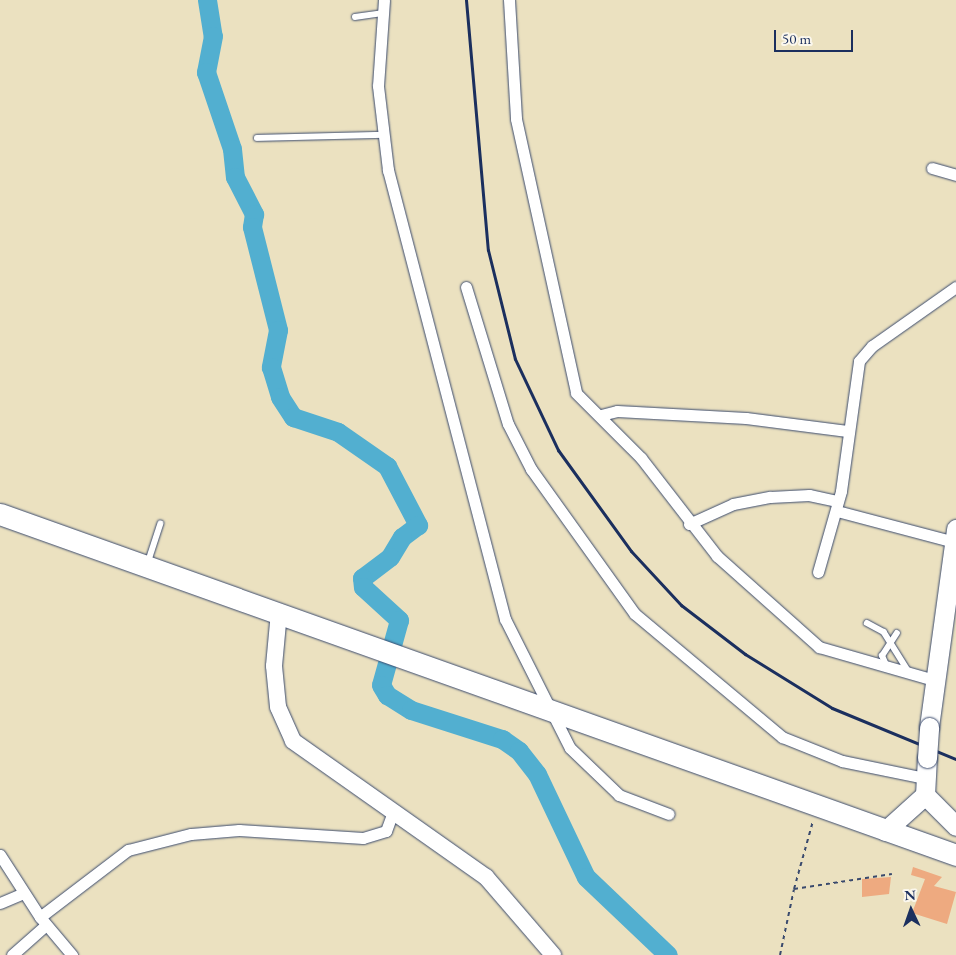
<!DOCTYPE html>
<style>
body{margin:0}
#map{position:relative;width:956px;height:955px;overflow:hidden;background:#ebe1c0;font-family:"EB Garamond",serif}
div>[style]{position:absolute}
[style*='--x']{left:calc(var(--x)*1px);top:calc(var(--y)*1px);width:calc(var(--w)*1px);rotate:calc(var(--a)*1deg)}
.river>*{height:19px;margin:-9.5px;padding:0 9.5px;transform-origin:9.5px;border-radius:9.5px;background:#52afd0}
.building>*{inset:0;background:#eeaa80}
.path>*{height:2px;margin-top:-1px;transform-origin:0;background:repeating-linear-gradient(90deg,#3a4a6d 0 4px,transparent 0 8px)}
.roads{filter:drop-shadow(0 0 1px #3a4a6d) drop-shadow(0 0 1px #3a4a6d)}
.lane>*{height:5.5px;margin:-2.75px;padding:0 2.75px;transform-origin:2.75px;border-radius:2.75px;background:#fff}
.street>*{height:11px;margin:-5.5px;padding:0 5.5px;transform-origin:5.5px;border-radius:5.5px;background:#fff}
.secondary>*{height:16px;margin:-8px;padding:0 8px;transform-origin:8px;border-radius:8px;background:#fff}
.primary>*{height:19px;margin:-9.5px;padding:0 9.5px;transform-origin:9.5px;border-radius:9.5px;background:#fff}
.highway>*{height:21px;margin:-10.5px;padding:0 10.5px;transform-origin:10.5px;border-radius:10.5px;background:#fff}
.rail>*{height:3px;margin:-1.5px;padding:0 1.5px;transform-origin:1.5px;border-radius:1.5px;background:#1b2f5e}
.bridges{filter:drop-shadow(0 0 1px #3a4a6d) drop-shadow(0 0 1px #3a4a6d)}
.primary-bridge>*{height:19px;margin:-9.5px;padding:0 9.5px;transform-origin:9.5px;border-radius:9.5px;background:#fff}
span{translate:-50% -50%;white-space:nowrap;text-align:center;line-height:1.15;-webkit-text-stroke:4px #fbf7ec;paint-order:stroke}
.north{position:absolute;left:886px;top:885px;width:50px;height:50px;-webkit-text-stroke:4px #fbf7ec;paint-order:stroke;rotate:357deg;font-size:14px;font-weight:700;line-height:20px;text-align:center;color:#1b2f5e}
.north::after{content:'';display:block;margin:auto;width:18px;height:22px;background:#1b2f5e;clip-path:polygon(50% 0,100% 100%,50% 72%,0 100%)}
.scale{position:absolute;left:774px;top:30px;width:79px;height:22px;box-sizing:border-box;border:2px solid #1b2f5e;border-top:0;padding-left:6px;font-size:15px;line-height:18px;white-space:nowrap;color:#1b2f5e;-webkit-text-stroke:4px #fbf7ec;paint-order:stroke}
</style>
<div id="map">
<div class="river">
<i style="--x:207;--y:0;--w:36;--a:81"></i>
<i style="--x:213;--y:36;--w:37;--a:101"></i>
<i style="--x:206;--y:72;--w:81;--a:71.3"></i>
<i style="--x:232;--y:149;--w:28;--a:84"></i>
<i style="--x:235;--y:177;--w:42;--a:62.8"></i>
<i style="--x:254;--y:214;--w:13;--a:99"></i>
<i style="--x:252;--y:227;--w:106;--a:75.8"></i>
<i style="--x:278;--y:330;--w:38;--a:101"></i>
<i style="--x:271;--y:367;--w:31;--a:73"></i>
<i style="--x:280;--y:397;--w:24;--a:57"></i>
<i style="--x:293;--y:417;--w:47;--a:18.4"></i>
<i style="--x:338;--y:432;--w:60;--a:34.8"></i>
<i style="--x:387;--y:466;--w:67;--a:62.3"></i>
<i style="--x:418;--y:525;--w:20;--a:143"></i>
<i style="--x:402;--y:537;--w:23;--a:121"></i>
<i style="--x:390;--y:557;--w:35;--a:143"></i>
<i style="--x:362;--y:578;--w:9;--a:84"></i>
<i style="--x:363;--y:587;--w:49;--a:42.5"></i>
<i style="--x:399;--y:620;--w:67;--a:105.5"></i>
<i style="--x:381;--y:685;--w:12;--a:59"></i>
<i style="--x:387;--y:695;--w:28;--a:32"></i>
<i style="--x:411;--y:710;--w:96;--a:17.7"></i>
<i style="--x:502;--y:739;--w:21;--a:35"></i>
<i style="--x:519;--y:751;--w:29;--a:52"></i>
<i style="--x:537;--y:774;--w:114;--a:64.6"></i>
<i style="--x:586;--y:877;--w:113;--a:43.6"></i>
</div>
<div class="building">
<i style="clip-path:polygon(913px 867px,942px 877px,934px 886px,956px 892px,947px 924px,912px 913px,925px 879px,911px 875px)"></i>
<i style="clip-path:polygon(891px 877px,889px 894px,862px 897px,862px 879px)"></i>
</div>
<div class="path">
<i style="--x:794;--y:889;--w:71;--a:-74.4"></i>
<i style="--x:780;--y:955;--w:67;--a:-78"></i>
<i style="--x:794;--y:889;--w:99;--a:-8.7"></i>
</div>
<div class="roads">
<div class="lane">
<i style="--x:355;--y:17;--w:29;--a:-8"></i>
<i style="--x:257;--y:138;--w:125;--a:-1.4"></i>
<i style="--x:148;--y:562;--w:40;--a:-72"></i>
<i style="--x:867;--y:623;--w:19;--a:28"></i>
<i style="--x:884;--y:632;--w:47;--a:58"></i>
<i style="--x:886;--y:665;--w:10;--a:-114"></i>
<i style="--x:882;--y:656;--w:27;--a:-57"></i>
</div>
<div class="street">
<i style="--x:384;--y:0;--w:86;--a:94"></i>
<i style="--x:378;--y:86;--w:85;--a:83.2"></i>
<i style="--x:388;--y:170;--w:464;--a:75.4"></i>
<i style="--x:505;--y:619;--w:144;--a:63.3"></i>
<i style="--x:570;--y:748;--w:68;--a:43.8"></i>
<i style="--x:619;--y:795;--w:53;--a:20.8"></i>
<i style="--x:509;--y:0;--w:119;--a:86.6"></i>
<i style="--x:516;--y:119;--w:280;--a:77.6"></i>
<i style="--x:576;--y:393;--w:92;--a:45"></i>
<i style="--x:641;--y:458;--w:124;--a:52.2"></i>
<i style="--x:717;--y:556;--w:137;--a:41.7"></i>
<i style="--x:819;--y:647;--w:120;--a:16"></i>
<i style="--x:932;--y:168;--w:25;--a:16"></i>
<i style="--x:466;--y:287;--w:143;--a:73"></i>
<i style="--x:508;--y:424;--w:51;--a:62.9"></i>
<i style="--x:531;--y:469;--w:178;--a:54.4"></i>
<i style="--x:635;--y:614;--w:192;--a:39.9"></i>
<i style="--x:782;--y:737;--w:65;--a:21.8"></i>
<i style="--x:842;--y:761;--w:85;--a:11.6"></i>
<i style="--x:601;--y:415;--w:16;--a:-14"></i>
<i style="--x:617;--y:411;--w:129;--a:3.1"></i>
<i style="--x:746;--y:418;--w:102;--a:7.3"></i>
<i style="--x:837;--y:511;--w:121;--a:14.8"></i>
<i style="--x:689;--y:524;--w:48;--a:-24.4"></i>
<i style="--x:733;--y:504;--w:38;--a:-11"></i>
<i style="--x:770;--y:497;--w:39;--a:-3"></i>
<i style="--x:809;--y:495;--w:29;--a:12"></i>
<i style="--x:818;--y:572;--w:84;--a:-74.1"></i>
<i style="--x:841;--y:491;--w:131;--a:-82.1"></i>
<i style="--x:859;--y:361;--w:20;--a:-49"></i>
<i style="--x:872;--y:346;--w:103;--a:-35.1"></i>
<i style="--x:0;--y:855;--w:74;--a:57.2"></i>
<i style="--x:40;--y:917;--w:50;--a:49.9"></i>
<i style="--x:0;--y:903;--w:25;--a:-23"></i>
<i style="--x:40;--y:917;--w:111;--a:-37.3"></i>
<i style="--x:128;--y:850;--w:65;--a:-14.3"></i>
<i style="--x:191;--y:834;--w:48;--a:-4.8"></i>
<i style="--x:239;--y:830;--w:124;--a:3.7"></i>
<i style="--x:363;--y:838;--w:24;--a:-17"></i>
<i style="--x:386;--y:831;--w:20;--a:-70"></i>
<i style="--x:12;--y:955;--w:45;--a:-41.4"></i>
</div>
<div class="secondary">
<i style="--x:279;--y:612;--w:54;--a:95.3"></i>
<i style="--x:274;--y:666;--w:41;--a:84.4"></i>
<i style="--x:278;--y:707;--w:37;--a:66"></i>
<i style="--x:293;--y:741;--w:236;--a:35.2"></i>
<i style="--x:486;--y:877;--w:103;--a:49.3"></i>
</div>
<div class="primary">
<i style="--x:929;--y:727;--w:200;--a:-82.2"></i>
<i style="--x:925;--y:795;--w:44;--a:45"></i>
<i style="--x:885;--y:831;--w:54;--a:-42"></i>
<i style="--x:925;--y:795;--w:37;--a:-87"></i>
</div>
<div class="highway">
<i style="--x:0;--y:514;--w:1015;--a:19.63"></i>
</div>
</div>
<div class="rail">
<i style="--x:466;--y:0;--w:251;--a:85"></i>
<i style="--x:488;--y:250;--w:112;--a:76.1"></i>
<i style="--x:515;--y:359;--w:101;--a:64.7"></i>
<i style="--x:558;--y:450;--w:125;--a:54.1"></i>
<i style="--x:631;--y:551;--w:74;--a:47.2"></i>
<i style="--x:681;--y:605;--w:81;--a:37.4"></i>
<i style="--x:745;--y:654;--w:102;--a:31.8"></i>
<i style="--x:832;--y:708;--w:134;--a:22.4"></i>
</div>
<div class="bridges">
<div class="primary-bridge">
<i style="--x:927;--y:758;--w:31;--a:-86"></i>
</div>
</div>
<div class="north">N</div>
<div class="scale">50 m</div>
</div>
